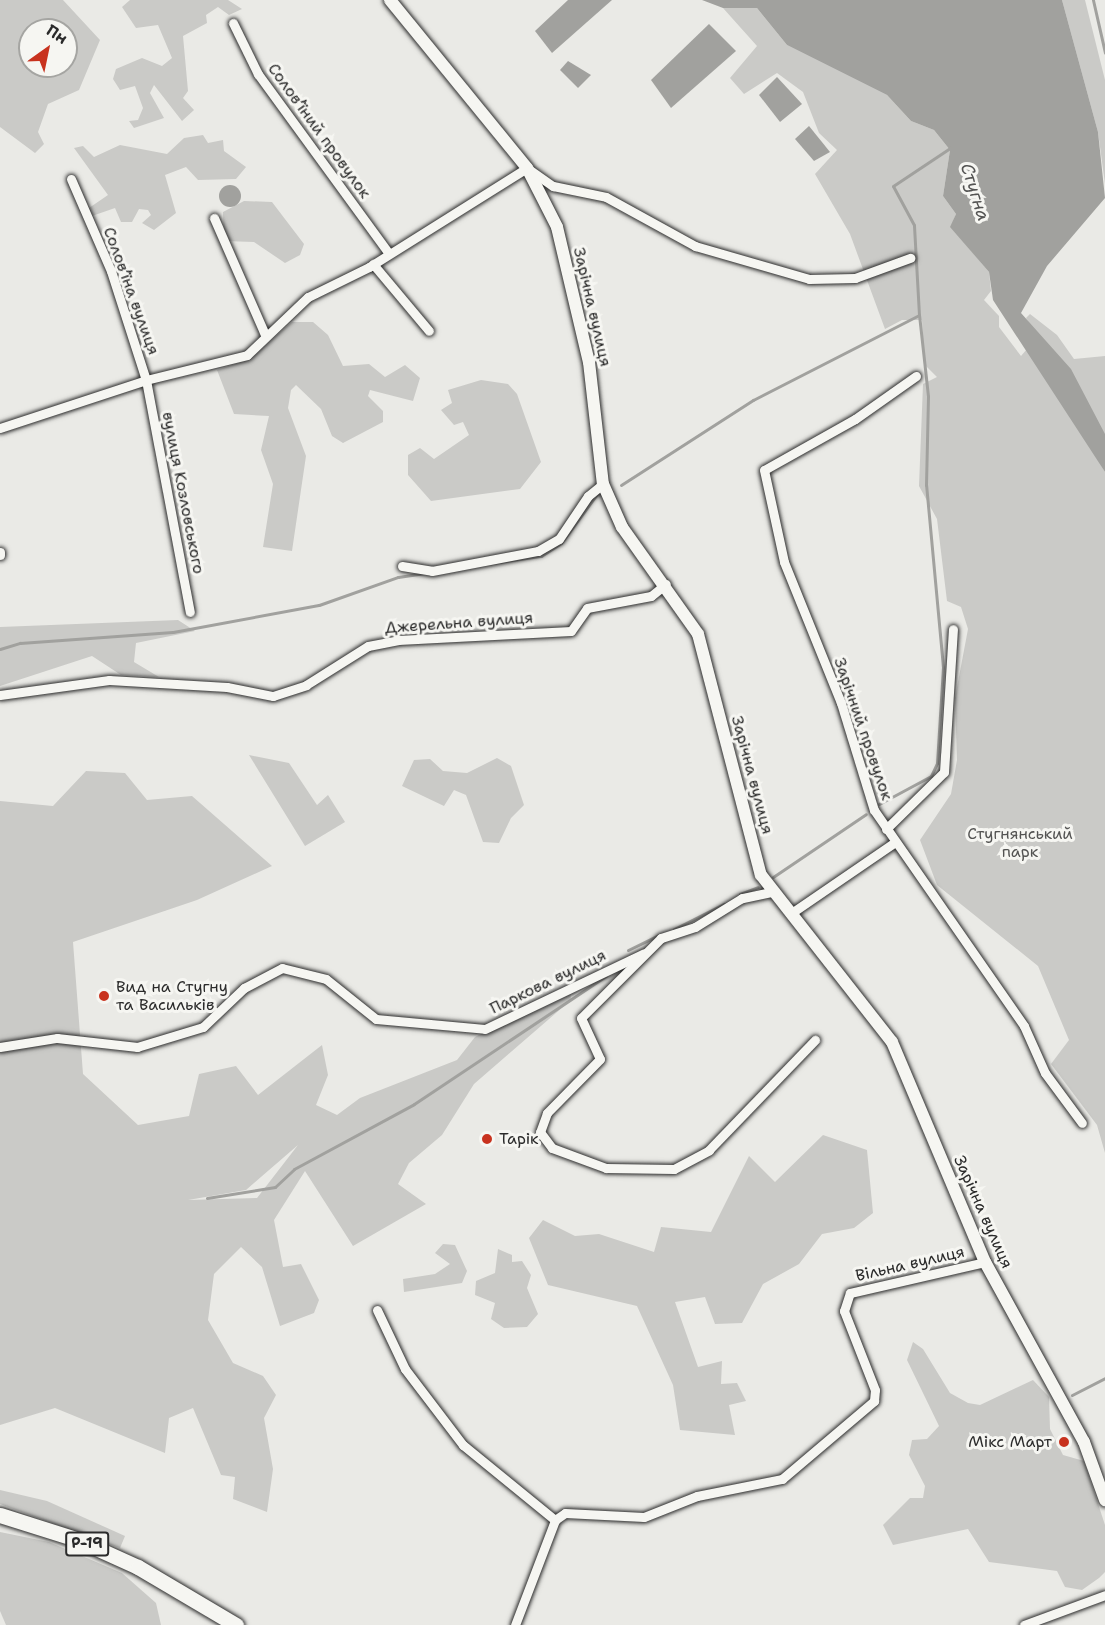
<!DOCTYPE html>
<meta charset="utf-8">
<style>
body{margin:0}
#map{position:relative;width:1105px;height:1625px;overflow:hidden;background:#eaeae6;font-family:"Shantell Sans",sans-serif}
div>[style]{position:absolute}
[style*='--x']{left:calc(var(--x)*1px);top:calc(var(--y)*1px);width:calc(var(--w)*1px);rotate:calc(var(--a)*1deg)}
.green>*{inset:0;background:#cacac7}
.water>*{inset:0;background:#a1a19e}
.round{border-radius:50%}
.stream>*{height:3px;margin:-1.5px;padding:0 1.5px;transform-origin:1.5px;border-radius:1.5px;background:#a1a19e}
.roads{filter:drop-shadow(0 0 2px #2b2b2b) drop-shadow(0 0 2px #2b2b2b)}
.minor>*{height:9px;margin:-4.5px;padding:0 4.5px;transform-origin:4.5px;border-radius:4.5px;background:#f6f6f2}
.tertiary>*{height:12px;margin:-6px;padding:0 6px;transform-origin:6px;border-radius:6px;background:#f6f6f2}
.primary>*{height:15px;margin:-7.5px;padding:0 7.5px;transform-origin:7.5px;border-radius:7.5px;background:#f6f6f2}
.dots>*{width:16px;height:16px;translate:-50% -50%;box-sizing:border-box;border:3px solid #f6f6f2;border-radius:50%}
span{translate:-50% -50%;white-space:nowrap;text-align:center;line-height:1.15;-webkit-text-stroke:6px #f6f6f2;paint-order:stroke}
.shield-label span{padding:2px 4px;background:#f6f6f2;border:2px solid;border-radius:4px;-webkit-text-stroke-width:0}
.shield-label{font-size:15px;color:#2b2b2b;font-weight:700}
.street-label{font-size:16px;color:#2b2b2b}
.park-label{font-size:16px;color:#535352}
.poi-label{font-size:16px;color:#2b2b2b}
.left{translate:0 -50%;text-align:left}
.right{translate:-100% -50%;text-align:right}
.water-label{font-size:18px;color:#545453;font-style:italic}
.north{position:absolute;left:18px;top:18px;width:60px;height:60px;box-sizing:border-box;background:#f6f6f2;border:2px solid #a5a5a2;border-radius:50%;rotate:33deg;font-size:16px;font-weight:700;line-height:24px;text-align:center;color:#2b2b2b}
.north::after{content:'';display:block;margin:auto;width:21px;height:27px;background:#c8321e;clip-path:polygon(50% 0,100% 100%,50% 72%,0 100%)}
</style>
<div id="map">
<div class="green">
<i style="clip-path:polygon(evenodd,0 0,63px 0,100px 40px,79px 90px,48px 104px,38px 132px,44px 144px,35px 153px,0 127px,0 0,30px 30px,66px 30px,66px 66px,30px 66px,30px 30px)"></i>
<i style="clip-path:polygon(130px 0,228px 0,242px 9px,229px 15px,218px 7px,206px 15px,207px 23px,183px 36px,188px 91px,183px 98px,194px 110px,182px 121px,154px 85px,150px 93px,164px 118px,134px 128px,129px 121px,138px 120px,143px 108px,135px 86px,120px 90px,113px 79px,116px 69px,142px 58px,162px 66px,172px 58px,158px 25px,136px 28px,122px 7px)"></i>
<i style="clip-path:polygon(1062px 0,1085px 0,1105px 80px,1105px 184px,1098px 132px)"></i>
<i style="clip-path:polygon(723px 8px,757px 8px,787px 45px,887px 95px,911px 121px,934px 130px,950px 150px,943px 196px,956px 214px,951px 227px,989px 272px,991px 291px,984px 300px,999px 316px,999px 327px,1021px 356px,1027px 349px,1061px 397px,1105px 472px,1105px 1153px,1097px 1125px,1051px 1064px,1069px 1040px,1038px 966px,937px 885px,920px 840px,951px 794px,957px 760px,955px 698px,968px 629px,961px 607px,947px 601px,937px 519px,919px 486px,923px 384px,937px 377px,924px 364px,922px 320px,902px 320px,885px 329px,850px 234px,815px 174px,837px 150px,819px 133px,803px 92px,777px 73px,744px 94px,730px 78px,757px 46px)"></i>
<i style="clip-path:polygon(203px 135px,208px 143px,223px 140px,224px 151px,246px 167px,236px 179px,198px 180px,186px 167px,165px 175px,176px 213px,154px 230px,142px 223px,151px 215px,148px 210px,139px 209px,132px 222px,121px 222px,115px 208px,92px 216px,89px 208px,108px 195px,74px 148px,83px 146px,94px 157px,120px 145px,167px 154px,184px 138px)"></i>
<i style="clip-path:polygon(244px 201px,272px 202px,304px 244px,300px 255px,285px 263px,254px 242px,224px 241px,223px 212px)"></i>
<i style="clip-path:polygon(1030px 314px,1057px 335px,1074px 359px,1105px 356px,1105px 444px,1026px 318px)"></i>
<i style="clip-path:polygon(292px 322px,313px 322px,328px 335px,343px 366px,369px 364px,385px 377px,405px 365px,420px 378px,413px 401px,370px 390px,368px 396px,383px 411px,383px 422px,343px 443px,332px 436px,321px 409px,296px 385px,291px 390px,288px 408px,306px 456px,292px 551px,263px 547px,273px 484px,261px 450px,269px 416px,234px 414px,217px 370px,250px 359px)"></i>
<i style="clip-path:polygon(481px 380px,508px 384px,517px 394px,541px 462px,520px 489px,431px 501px,408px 475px,408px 455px,420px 448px,434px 459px,469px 435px,463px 422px,454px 425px,441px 410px,452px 403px,448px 390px)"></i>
<i style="clip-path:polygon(178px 620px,195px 631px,136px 643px,134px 662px,159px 677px,121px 675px,92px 656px,0 686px,0 627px)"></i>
<i style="clip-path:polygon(249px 755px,289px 763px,317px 805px,328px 795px,345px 822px,305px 846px)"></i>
<i style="clip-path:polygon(497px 758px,511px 766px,524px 805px,511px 818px,499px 843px,483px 842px,466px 795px,454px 790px,444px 806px,402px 786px,414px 760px,430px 759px,443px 771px,467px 773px)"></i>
<i style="clip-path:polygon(evenodd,86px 771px,125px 773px,147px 800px,192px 796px,272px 866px,197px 900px,73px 942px,83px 1074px,138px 1125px,189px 1116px,199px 1074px,236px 1066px,258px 1095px,322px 1045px,328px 1075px,316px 1105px,337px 1115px,360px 1098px,457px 1060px,475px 1037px,570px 990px,571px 1000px,474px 1084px,442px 1135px,409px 1163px,398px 1184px,426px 1204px,353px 1246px,305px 1171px,274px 1220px,283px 1267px,301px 1264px,319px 1300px,314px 1313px,280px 1326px,262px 1267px,241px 1247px,214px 1274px,208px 1320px,233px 1363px,263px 1376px,276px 1395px,264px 1418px,273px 1469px,267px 1512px,233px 1499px,235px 1477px,221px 1475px,193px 1408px,169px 1418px,165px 1453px,55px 1408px,0 1425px,0 801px,53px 806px,86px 771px,298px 1145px,257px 1198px,188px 1200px,246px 1190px,298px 1145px)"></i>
<i style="clip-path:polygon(823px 1135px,867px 1150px,873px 1213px,854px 1228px,822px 1234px,799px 1264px,763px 1284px,742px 1323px,715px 1324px,705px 1297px,675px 1302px,698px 1367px,722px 1361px,721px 1384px,737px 1383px,746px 1401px,729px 1405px,735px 1435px,680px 1430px,673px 1385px,637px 1306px,548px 1285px,529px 1238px,543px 1220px,575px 1236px,599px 1234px,654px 1252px,661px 1227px,711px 1232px,749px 1156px,775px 1182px)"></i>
<i style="clip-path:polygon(443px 1244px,455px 1245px,467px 1271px,462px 1283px,404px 1292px,403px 1279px,435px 1274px,450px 1264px,435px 1253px)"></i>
<i style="clip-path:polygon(498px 1249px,512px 1255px,512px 1262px,522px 1261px,531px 1275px,527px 1288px,538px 1314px,527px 1327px,504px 1328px,491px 1319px,495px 1303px,475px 1295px,476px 1281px,495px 1273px)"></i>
<i style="clip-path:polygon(913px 1342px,923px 1349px,950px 1393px,968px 1403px,980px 1405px,1033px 1380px,1049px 1397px,1050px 1429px,1063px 1455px,1084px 1461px,1105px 1525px,1105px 1572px,1099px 1578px,1082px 1590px,1065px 1587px,1057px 1571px,989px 1562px,968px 1529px,893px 1545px,883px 1525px,910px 1498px,923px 1498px,925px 1486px,909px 1455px,912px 1440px,927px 1439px,939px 1426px,907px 1360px)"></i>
<i style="clip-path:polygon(0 1490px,47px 1501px,125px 1536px,120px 1548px,0 1504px)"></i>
<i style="clip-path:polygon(0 1532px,49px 1542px,122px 1573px,156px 1603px,161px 1625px,6px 1625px,0 1611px)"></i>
</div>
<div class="water">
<i style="clip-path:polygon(568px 0,612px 0,552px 53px,535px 31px)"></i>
<i style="clip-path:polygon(702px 0,1062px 0,1098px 132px,1105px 198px,1047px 266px,1021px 313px,1071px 369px,1105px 434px,1105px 472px,993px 300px,989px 272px,950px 227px,956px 214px,943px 196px,950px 150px,934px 130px,911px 121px,887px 95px,787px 45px,757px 8px,723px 8px)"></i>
<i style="clip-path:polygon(709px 24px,736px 51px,671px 108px,651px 80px)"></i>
<i style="clip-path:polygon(568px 61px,591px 75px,578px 88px,560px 70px)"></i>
<i style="clip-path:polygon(777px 77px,802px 104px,780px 122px,759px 95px)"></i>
<i style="clip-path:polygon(809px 126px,830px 152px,814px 161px,795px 139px)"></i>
<i class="round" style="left:219px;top:185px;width:22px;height:22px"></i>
</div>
<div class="stream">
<i style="--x:1093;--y:0;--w:54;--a:77.2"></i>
<i style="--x:621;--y:485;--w:157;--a:-32.8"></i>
<i style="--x:753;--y:400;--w:186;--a:-27.1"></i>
<i style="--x:919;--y:315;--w:90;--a:-93.2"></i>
<i style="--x:914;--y:225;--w:44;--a:-118.3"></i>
<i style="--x:893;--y:186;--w:69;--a:-33.7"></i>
<i style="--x:0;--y:649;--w:21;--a:-17"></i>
<i style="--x:20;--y:643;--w:153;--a:-4.1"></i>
<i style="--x:173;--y:632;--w:148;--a:-10.5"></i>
<i style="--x:319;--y:605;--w:84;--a:-19.5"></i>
<i style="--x:398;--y:577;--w:145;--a:-8.4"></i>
<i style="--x:541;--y:556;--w:24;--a:-33"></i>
<i style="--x:561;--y:543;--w:61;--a:-53.7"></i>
<i style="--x:879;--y:804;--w:59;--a:-28.3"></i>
<i style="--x:931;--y:776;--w:14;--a:-65"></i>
<i style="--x:937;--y:763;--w:96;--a:-86.4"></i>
<i style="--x:943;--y:667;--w:183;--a:-95.3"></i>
<i style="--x:926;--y:485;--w:89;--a:-88.7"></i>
<i style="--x:928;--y:396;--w:81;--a:-96.3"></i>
<i style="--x:773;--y:877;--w:112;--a:-34.1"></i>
<i style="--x:740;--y:894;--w:19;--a:-21"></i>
<i style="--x:674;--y:929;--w:56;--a:-26.6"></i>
<i style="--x:628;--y:950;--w:34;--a:-26"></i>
<i style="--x:207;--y:1198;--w:69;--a:-9.2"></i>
<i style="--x:275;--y:1187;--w:26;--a:-43"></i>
<i style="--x:294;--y:1169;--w:136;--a:-28.4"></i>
<i style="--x:414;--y:1104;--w:231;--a:-33.7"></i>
<i style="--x:1072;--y:1395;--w:37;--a:-27"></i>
</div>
<div class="roads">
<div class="minor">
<i style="--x:233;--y:23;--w:57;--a:63.9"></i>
<i style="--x:258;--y:74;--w:220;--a:53.9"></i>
<i style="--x:71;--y:179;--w:100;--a:66.5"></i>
<i style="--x:111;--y:271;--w:114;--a:72.2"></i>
<i style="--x:146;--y:380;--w:236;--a:79.3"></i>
<i style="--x:214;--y:218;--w:128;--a:66.4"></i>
<i style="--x:373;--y:264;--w:87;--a:50.1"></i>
<i style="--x:916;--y:376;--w:75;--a:144.8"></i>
<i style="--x:855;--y:419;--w:104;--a:150.7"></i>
<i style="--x:764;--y:470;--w:94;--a:77.7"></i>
<i style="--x:784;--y:562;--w:152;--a:68"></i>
<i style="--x:841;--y:703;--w:112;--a:72.9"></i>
<i style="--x:874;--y:810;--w:263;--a:55.2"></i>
<i style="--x:1024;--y:1026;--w:51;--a:65.9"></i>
<i style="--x:1045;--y:1073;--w:62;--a:53.5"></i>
<i style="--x:0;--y:428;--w:154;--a:-18.2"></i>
<i style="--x:146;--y:380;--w:104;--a:-13.9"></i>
<i style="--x:247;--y:355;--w:84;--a:-43.6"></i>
<i style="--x:308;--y:297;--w:68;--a:-26.2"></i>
<i style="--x:369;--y:267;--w:186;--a:-32.1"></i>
<i style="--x:527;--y:168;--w:32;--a:35"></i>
<i style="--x:553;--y:186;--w:54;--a:11.7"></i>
<i style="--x:606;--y:197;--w:102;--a:28.8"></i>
<i style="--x:695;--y:246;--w:119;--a:16.1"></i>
<i style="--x:809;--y:279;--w:46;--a:-1.2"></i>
<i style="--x:855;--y:278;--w:59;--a:-20"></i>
<i style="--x:0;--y:552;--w:3;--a:90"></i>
<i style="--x:402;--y:566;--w:30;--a:9"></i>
<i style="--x:432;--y:571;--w:108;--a:-10.7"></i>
<i style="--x:538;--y:551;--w:24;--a:-30"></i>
<i style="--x:559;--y:539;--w:52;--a:-56"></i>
<i style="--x:588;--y:496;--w:19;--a:-39"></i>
<i style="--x:0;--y:695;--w:110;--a:-7.8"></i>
<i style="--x:109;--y:680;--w:118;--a:3.4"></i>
<i style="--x:227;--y:687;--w:47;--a:11.1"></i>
<i style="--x:273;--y:696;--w:35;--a:-18"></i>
<i style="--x:306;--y:685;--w:73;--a:-32.2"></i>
<i style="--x:368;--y:646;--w:31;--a:-11"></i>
<i style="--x:398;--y:640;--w:173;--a:-3"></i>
<i style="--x:571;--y:631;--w:28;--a:-55"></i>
<i style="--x:587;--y:608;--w:65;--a:-10.6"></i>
<i style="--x:651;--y:596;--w:19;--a:-39"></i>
<i style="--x:886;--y:829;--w:81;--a:-44.5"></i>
<i style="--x:944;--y:772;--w:143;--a:-86.4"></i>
<i style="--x:771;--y:892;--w:30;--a:168"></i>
<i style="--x:742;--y:898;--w:55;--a:148.3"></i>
<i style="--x:695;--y:927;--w:36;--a:162"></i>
<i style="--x:661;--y:938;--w:113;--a:135"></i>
<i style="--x:581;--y:1018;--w:45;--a:65.1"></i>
<i style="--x:600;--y:1059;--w:76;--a:134.5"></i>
<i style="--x:547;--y:1113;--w:20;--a:110"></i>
<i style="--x:540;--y:1132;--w:20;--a:53"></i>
<i style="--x:552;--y:1148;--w:58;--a:20.3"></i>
<i style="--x:606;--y:1168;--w:68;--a:0.8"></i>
<i style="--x:674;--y:1169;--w:40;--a:-28"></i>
<i style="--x:709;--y:1150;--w:153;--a:-46.1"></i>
<i style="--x:790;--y:914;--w:127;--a:-34.4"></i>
<i style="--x:0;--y:1047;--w:58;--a:-9"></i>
<i style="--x:57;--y:1038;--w:81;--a:6.4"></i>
<i style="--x:137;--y:1047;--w:69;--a:-16.9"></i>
<i style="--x:203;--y:1027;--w:57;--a:-43.6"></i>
<i style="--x:244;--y:988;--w:43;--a:-27.8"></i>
<i style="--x:282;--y:968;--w:45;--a:14"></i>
<i style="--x:326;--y:979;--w:64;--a:38.7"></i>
<i style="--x:376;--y:1019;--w:109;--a:5.2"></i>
<i style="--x:485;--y:1029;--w:176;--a:-25.5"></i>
<i style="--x:377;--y:1310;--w:65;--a:64.6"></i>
<i style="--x:405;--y:1369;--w:96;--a:52.7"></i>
<i style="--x:463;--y:1445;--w:119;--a:39.2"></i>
<i style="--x:515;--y:1625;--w:112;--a:-69.1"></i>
<i style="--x:555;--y:1520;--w:12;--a:-35"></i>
<i style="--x:565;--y:1513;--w:79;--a:2.9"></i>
<i style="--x:644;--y:1517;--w:57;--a:-21.6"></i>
<i style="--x:697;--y:1496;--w:87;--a:-11.3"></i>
<i style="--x:782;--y:1479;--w:121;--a:-40.3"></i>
<i style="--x:874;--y:1401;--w:11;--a:-85"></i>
<i style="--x:875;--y:1390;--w:85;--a:-111.4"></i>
<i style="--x:844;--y:1311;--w:19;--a:-72"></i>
<i style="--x:850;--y:1293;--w:139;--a:-12.9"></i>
<i style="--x:1024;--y:1625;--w:86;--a:-20.3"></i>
</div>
<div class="tertiary">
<i style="--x:390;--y:0;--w:217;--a:50.8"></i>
<i style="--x:527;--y:168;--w:66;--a:63"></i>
<i style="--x:557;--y:227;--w:139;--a:76.7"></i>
<i style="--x:589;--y:362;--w:123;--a:83.5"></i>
<i style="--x:603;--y:484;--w:47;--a:66.2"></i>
<i style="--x:622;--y:527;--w:131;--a:54.6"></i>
<i style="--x:698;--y:634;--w:249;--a:75.4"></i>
<i style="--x:761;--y:875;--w:212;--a:51.9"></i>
<i style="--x:892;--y:1042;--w:239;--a:67.1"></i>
<i style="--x:985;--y:1262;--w:205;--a:61.2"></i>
<i style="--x:1084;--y:1442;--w:62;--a:70.1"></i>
</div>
<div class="primary">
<i style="--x:0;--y:1515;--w:80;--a:17.5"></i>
<i style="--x:76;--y:1539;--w:68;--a:24.3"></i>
<i style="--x:138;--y:1567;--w:114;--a:30.6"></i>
</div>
</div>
<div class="dots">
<i style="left:104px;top:996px;background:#c8321e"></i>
<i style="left:487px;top:1139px;background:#c8321e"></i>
<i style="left:1064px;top:1442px;background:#c8321e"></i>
</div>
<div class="shield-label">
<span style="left:87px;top:1544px">Р-19</span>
</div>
<div class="street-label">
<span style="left:319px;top:131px;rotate:54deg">Соловʼїний провулок</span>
<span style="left:131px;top:291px;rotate:70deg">Соловʼїна вулиця</span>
<span style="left:592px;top:307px;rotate:77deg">Зарічна вулиця</span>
<span style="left:183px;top:493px;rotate:79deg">вулиця Козловського</span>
<span style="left:459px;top:623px;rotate:-4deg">Джерельна вулиця</span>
<span style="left:863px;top:729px;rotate:71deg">Зарічний провулок</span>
<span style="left:752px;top:775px;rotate:75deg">Зарічна вулиця</span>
<span style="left:548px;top:982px;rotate:-26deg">Паркова вулиця</span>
<span style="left:983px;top:1212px;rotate:66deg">Зарічна вулиця</span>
<span style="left:910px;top:1264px;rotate:-13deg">Вільна вулиця</span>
</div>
<div class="park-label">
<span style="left:1020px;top:843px">Стугнянський<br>парк</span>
</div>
<div class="poi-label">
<span class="left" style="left:116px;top:996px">Вид на Стугну<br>та Васильків</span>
<span class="left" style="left:499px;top:1139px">Тарік</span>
<span class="right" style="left:1052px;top:1442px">Мікс Март</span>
</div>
<div class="water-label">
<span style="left:975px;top:192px;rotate:72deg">Стугна</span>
</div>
<div class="north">Пн</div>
</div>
